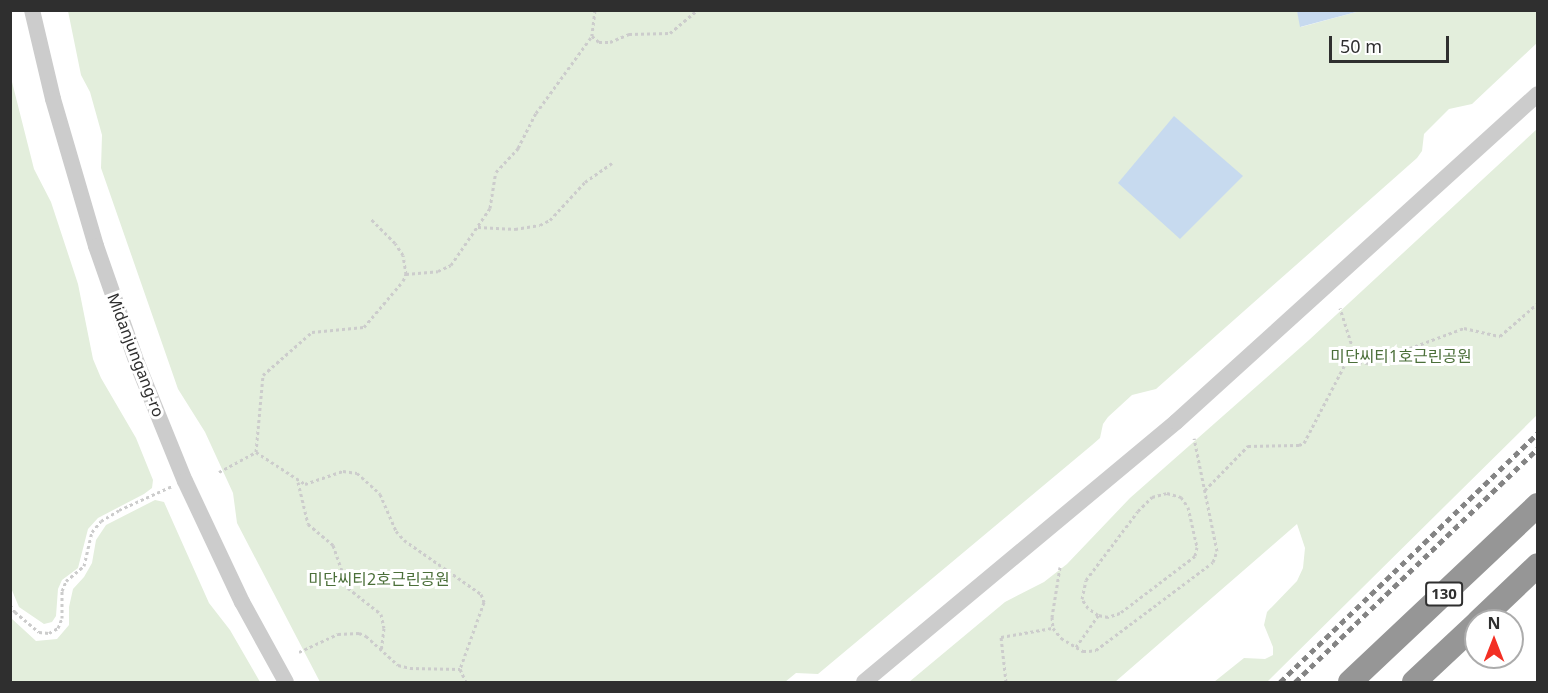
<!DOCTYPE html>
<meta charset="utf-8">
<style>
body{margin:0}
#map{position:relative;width:1548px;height:693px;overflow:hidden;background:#fff;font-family:"Noto Sans","Noto Sans KR",sans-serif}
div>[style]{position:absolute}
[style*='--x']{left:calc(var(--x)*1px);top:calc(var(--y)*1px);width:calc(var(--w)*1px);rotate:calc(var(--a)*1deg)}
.green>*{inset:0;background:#e3eedc}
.water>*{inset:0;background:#c7daef}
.path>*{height:3px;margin-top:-1.5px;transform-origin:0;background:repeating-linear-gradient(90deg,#ccc 0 3px,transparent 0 6px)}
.tertiary>*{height:16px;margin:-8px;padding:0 8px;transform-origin:8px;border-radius:8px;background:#ccc}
.motorway>*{height:24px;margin:-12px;padding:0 12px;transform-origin:12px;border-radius:12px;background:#969696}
.rail>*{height:4.5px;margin-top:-2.25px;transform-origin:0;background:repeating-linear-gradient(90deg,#848484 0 6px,transparent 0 10.5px)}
span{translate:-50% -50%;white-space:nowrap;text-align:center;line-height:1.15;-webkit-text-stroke:6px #fff;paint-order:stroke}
.shield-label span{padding:2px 4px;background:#fff;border:2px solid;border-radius:4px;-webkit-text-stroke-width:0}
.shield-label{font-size:15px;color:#2f2f2f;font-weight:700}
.street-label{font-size:16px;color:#2f2f2f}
.park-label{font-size:16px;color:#4b6f39}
.frame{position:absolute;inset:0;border:12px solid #2f2f2f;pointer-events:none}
.north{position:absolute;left:1464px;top:609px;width:60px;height:60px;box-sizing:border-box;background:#fff;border:2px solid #acacac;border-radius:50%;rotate:0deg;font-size:16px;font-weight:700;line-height:24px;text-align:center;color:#2f2f2f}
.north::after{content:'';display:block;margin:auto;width:21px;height:27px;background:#f32f24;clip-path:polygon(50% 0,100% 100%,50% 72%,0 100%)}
.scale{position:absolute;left:1329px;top:36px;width:120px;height:27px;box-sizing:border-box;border:3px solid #2f2f2f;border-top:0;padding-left:8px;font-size:18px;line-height:21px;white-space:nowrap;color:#2f2f2f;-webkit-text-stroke:4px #fff;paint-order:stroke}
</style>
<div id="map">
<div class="green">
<i style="clip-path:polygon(1297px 10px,1301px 27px,1360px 11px,1537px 10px,1538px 42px,1472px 104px,1449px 109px,1424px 134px,1422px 151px,1417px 158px,1156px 389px,1132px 395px,1108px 417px,1103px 424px,1100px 438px,1092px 445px,818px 674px,796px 673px,785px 682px,320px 682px,237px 523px,233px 493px,205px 432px,178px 389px,101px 168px,102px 135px,90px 92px,81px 75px,68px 11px)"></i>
<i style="clip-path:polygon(10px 74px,34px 169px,51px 202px,78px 284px,93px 359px,101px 378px,136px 438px,153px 480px,152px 488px,144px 494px,98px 518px,88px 529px,78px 568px,62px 580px,58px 589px,56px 616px,52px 622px,44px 624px,19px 607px,11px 588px)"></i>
<i style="clip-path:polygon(1537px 129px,1537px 415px,1267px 682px,1214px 682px,1244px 658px,1265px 659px,1273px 655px,1273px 647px,1264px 625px,1267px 612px,1297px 581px,1303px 568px,1305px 548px,1297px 524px,1115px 682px,909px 682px,1005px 602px,1044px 582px,1067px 564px,1130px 498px,1309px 340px)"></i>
<i style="clip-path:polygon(155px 500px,164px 502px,209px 603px,230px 630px,260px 682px,11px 682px,11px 618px,36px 641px,57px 639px,69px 625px,69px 607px,73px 589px,84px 577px,92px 563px,96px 540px,106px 525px)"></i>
</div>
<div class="water">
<i style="clip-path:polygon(1297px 11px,1297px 10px,1360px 11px,1300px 27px)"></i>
<i style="clip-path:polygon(1174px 116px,1243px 176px,1180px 239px,1118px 183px)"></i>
</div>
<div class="path">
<i style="--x:595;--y:10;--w:26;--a:97"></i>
<i style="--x:592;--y:36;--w:9;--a:41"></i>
<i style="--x:599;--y:42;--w:11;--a:0"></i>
<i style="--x:610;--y:42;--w:21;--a:-23"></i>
<i style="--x:629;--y:34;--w:41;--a:-1.4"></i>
<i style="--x:670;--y:33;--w:35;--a:-40"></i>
<i style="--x:478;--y:227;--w:37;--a:3"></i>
<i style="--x:515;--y:229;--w:25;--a:-9"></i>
<i style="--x:540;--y:225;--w:11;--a:-27"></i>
<i style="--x:550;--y:220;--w:52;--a:-47.4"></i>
<i style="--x:585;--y:182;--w:33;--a:-35"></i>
<i style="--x:406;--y:274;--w:32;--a:-5"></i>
<i style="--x:438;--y:271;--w:14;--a:-25"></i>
<i style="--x:451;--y:265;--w:69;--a:-55.6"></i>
<i style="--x:490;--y:208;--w:36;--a:-81"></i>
<i style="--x:496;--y:172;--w:33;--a:-47"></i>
<i style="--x:518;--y:148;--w:39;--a:-63"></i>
<i style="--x:536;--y:113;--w:95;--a:-54"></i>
<i style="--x:1347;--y:361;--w:23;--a:5"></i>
<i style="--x:1370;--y:363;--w:100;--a:-20.4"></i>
<i style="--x:1464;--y:328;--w:37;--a:13"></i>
<i style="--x:1500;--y:336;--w:50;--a:-41"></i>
<i style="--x:256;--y:452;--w:59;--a:33.1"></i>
<i style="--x:305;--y:484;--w:40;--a:-18.9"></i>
<i style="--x:343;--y:471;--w:14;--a:8"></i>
<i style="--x:357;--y:473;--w:31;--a:42"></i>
<i style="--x:380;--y:494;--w:40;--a:66.6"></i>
<i style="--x:396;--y:531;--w:12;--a:48"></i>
<i style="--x:404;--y:540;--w:94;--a:35"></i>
<i style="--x:481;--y:594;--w:9;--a:69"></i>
<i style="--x:484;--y:602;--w:71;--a:109.7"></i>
<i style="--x:256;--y:452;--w:77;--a:-84.8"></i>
<i style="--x:263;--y:375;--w:65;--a:-41.3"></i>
<i style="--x:312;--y:332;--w:52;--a:-5.5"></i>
<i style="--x:364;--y:327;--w:60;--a:-49.7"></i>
<i style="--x:403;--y:281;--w:8;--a:-67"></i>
<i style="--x:406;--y:274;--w:19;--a:-99"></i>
<i style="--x:403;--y:255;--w:14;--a:-124"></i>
<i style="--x:395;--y:243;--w:35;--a:-135"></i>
<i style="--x:219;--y:472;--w:42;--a:-28.4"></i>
<i style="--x:298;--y:482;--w:43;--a:76.6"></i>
<i style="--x:308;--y:524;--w:33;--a:40"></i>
<i style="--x:333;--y:545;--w:46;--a:70.8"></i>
<i style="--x:348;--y:588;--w:42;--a:38.2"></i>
<i style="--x:381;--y:614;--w:14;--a:78"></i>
<i style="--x:384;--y:628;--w:23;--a:97"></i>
<i style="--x:1205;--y:490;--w:62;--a:-45.7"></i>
<i style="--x:1248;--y:446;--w:51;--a:-1.1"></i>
<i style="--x:1299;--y:445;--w:5;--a:-22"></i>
<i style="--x:1304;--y:443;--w:106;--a:-62.5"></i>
<i style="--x:1353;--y:349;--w:43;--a:-107.6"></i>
<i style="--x:1167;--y:493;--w:15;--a:16"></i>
<i style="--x:1181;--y:497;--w:12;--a:55"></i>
<i style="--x:1188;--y:507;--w:41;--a:77.3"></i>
<i style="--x:1197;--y:547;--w:9;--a:103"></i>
<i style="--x:1195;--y:556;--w:94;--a:142.8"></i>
<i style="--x:1120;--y:613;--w:13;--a:162"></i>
<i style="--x:1108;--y:617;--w:10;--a:-169"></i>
<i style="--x:1098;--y:615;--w:12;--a:-145"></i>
<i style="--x:1088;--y:608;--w:11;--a:-124"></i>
<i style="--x:1082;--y:599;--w:19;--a:-78"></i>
<i style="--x:1086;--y:580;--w:86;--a:-53"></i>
<i style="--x:1138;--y:511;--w:20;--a:-45"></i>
<i style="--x:1152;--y:497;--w:16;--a:-15"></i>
<i style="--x:1060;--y:567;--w:51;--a:99.1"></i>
<i style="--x:1052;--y:617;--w:11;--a:85"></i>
<i style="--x:1053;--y:628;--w:13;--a:51"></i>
<i style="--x:1061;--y:638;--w:26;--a:31"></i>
<i style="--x:1083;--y:651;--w:6;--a:0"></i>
<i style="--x:1089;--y:651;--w:7;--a:-8"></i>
<i style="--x:1096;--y:650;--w:146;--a:-36.9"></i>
<i style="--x:1213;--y:562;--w:12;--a:-70"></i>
<i style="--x:1217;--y:551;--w:115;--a:-101.5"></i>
<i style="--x:10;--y:605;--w:9;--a:54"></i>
<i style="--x:15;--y:612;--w:31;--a:40"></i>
<i style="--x:39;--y:632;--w:10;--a:6"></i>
<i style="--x:49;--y:633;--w:10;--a:-29"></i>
<i style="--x:58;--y:628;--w:11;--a:-68"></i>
<i style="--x:62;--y:618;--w:27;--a:-90"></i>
<i style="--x:62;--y:591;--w:11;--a:-68"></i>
<i style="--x:66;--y:581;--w:23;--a:-40"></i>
<i style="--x:84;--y:566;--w:35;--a:-77"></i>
<i style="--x:92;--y:532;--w:14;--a:-51"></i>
<i style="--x:101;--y:521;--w:21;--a:-31"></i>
<i style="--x:119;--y:510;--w:58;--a:-24.4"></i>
<i style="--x:1076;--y:647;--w:39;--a:-55"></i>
<i style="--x:299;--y:652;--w:43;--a:-24.8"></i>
<i style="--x:338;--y:634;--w:21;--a:-3"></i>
<i style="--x:359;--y:633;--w:8;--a:23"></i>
<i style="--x:366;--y:636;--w:43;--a:42.2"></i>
<i style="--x:398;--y:665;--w:12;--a:14"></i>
<i style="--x:410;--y:668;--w:50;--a:1.1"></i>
<i style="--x:460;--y:669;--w:14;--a:65"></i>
<i style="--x:1006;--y:682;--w:45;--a:-96.3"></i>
<i style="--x:1001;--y:637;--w:52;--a:-10"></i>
</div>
<div class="tertiary">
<i style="--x:32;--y:10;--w:91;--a:76.7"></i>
<i style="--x:53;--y:99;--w:153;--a:73.7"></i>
<i style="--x:96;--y:246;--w:124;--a:70.7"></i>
<i style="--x:137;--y:363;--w:127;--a:67.9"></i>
<i style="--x:185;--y:481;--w:134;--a:64.8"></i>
<i style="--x:242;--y:602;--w:91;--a:61.2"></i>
<i style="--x:864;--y:682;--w:406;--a:-39.8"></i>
<i style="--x:1176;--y:422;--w:488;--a:-42.2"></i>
</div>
<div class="motorway">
<i style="--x:1479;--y:621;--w:81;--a:-43.5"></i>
<i style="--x:1350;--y:682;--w:258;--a:-43.3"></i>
<i style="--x:1414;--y:682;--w:85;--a:-43.1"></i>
</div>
<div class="rail">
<i style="--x:1280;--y:682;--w:359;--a:-44"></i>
<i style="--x:1295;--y:682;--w:337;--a:-43.9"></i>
</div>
<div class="shield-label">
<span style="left:1444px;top:594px">130</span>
</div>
<div class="street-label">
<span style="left:136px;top:355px;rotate:69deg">Midanjungang-ro</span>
</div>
<div class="park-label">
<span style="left:1401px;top:356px">미단씨티1호근린공원</span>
<span style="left:379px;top:579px">미단씨티2호근린공원</span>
</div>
<div class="frame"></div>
<div class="north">N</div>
<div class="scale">50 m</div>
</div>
